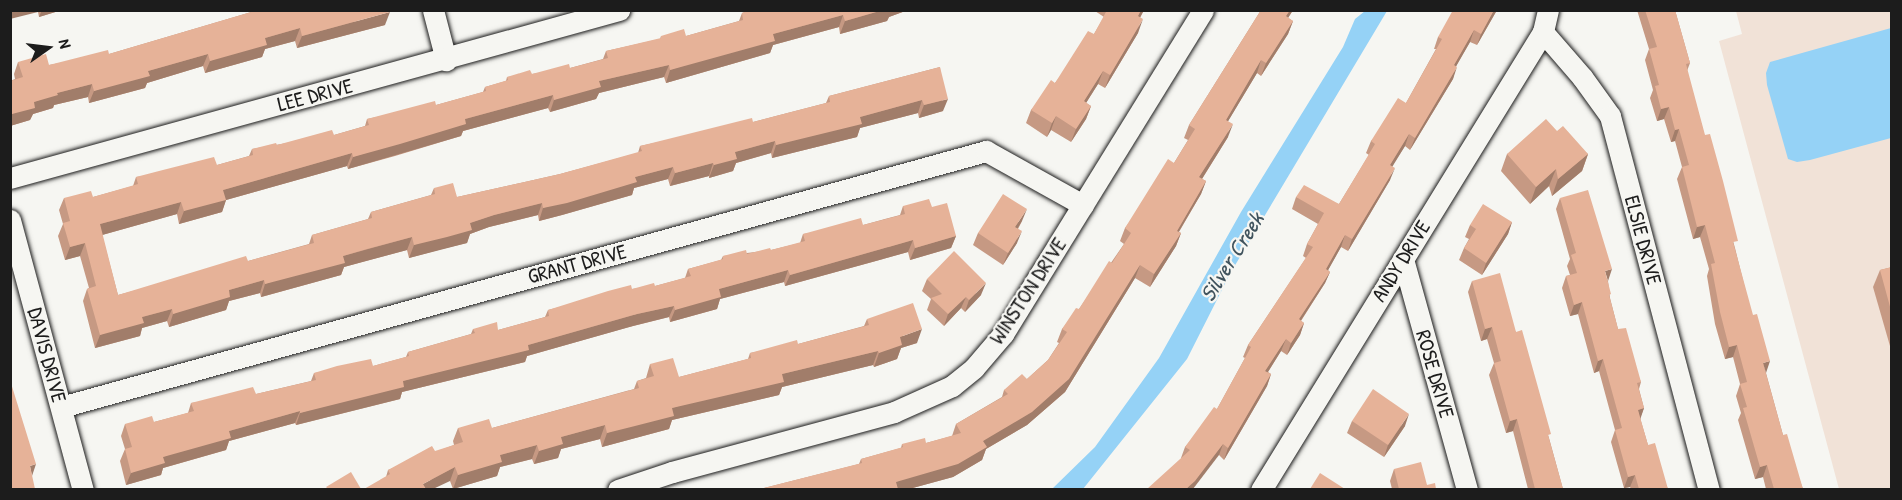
<!DOCTYPE html>
<style>
body{margin:0}
#map{position:relative;width:1902px;height:500px;overflow:hidden;background:#f6f6f2;font-family:"Patrick Hand",sans-serif}
div>[style]{position:absolute}
[style*='--x']{left:calc(var(--x)*1px);top:calc(var(--y)*1px);width:calc(var(--w)*1px);rotate:calc(var(--a)*1deg)}
.built>*{inset:0;background:#f1e2d7}
.water>*{inset:0;background:#95d2f6}
.roads{filter:drop-shadow(0 0 2px #1c1c1c) drop-shadow(0 0 2px #1c1c1c)}
.minor>*{height:21px;margin:-10.5px;padding:0 10.5px;transform-origin:10.5px;border-radius:10.5px;background:#f6f6f2}
.wall>*{inset:0;background:#c69983}
.shaded-wall>*{inset:0;background:#a17d6a}
.building>*{inset:0;background:#e6b298}
span{translate:-50% -50%;white-space:nowrap;text-align:center;line-height:1.15;-webkit-text-stroke:4.5px #f6f6f2;paint-order:stroke}
.street-label{font-size:21px;color:#1c1c1c}
.water-label{font-size:22px;color:#40535d;font-style:italic}
.frame{position:absolute;inset:0;border:12px solid #1c1c1c;pointer-events:none}
.north{position:absolute;left:18px;top:18px;width:60px;height:60px;-webkit-text-stroke:4px #f6f6f2;paint-order:stroke;rotate:76deg;font-size:16px;font-weight:700;line-height:24px;text-align:center;color:#1c1c1c}
.north::after{content:'';display:block;margin:auto;width:21px;height:27px;background:#1c1c1c;clip-path:polygon(50% 0,100% 100%,50% 72%,0 100%)}
</style>
<div id="map">
<div class="built">
<i style="clip-path:polygon(1736px 11px,1891px 11px,1891px 489px,1839px 489px,1719px 41px,1742px 34px)"></i>
</div>
<div class="water">
<i style="clip-path:polygon(1365px 11px,1387px 11px,1231px 272px,1187px 359px,1083px 489px,1052px 489px,1095px 447px,1159px 358px,1241px 212px,1343px 47px,1355px 19px)"></i>
<i style="clip-path:polygon(1891px 28px,1891px 138px,1810px 160px,1797px 162px,1788px 159px,1767px 85px,1766px 73px,1770px 62px)"></i>
</div>
<div class="roads">
<div class="minor">
<i style="--x:433;--y:10;--w:52;--a:75.4"></i>
<i style="--x:1548;--y:10;--w:23;--a:103"></i>
<i style="--x:1543;--y:32;--w:60;--a:49.1"></i>
<i style="--x:1582;--y:77;--w:48;--a:54.3"></i>
<i style="--x:1610;--y:116;--w:387;--a:75.2"></i>
<i style="--x:10;--y:178;--w:632;--a:-15.42"></i>
<i style="--x:10;--y:220;--w:280;--a:74.9"></i>
<i style="--x:1403;--y:259;--w:240;--a:74.5"></i>
<i style="--x:61;--y:407;--w:960;--a:-15.47"></i>
<i style="--x:986;--y:151;--w:111;--a:29.1"></i>
<i style="--x:618;--y:490;--w:57;--a:-18.4"></i>
<i style="--x:672;--y:472;--w:230;--a:-15.1"></i>
<i style="--x:894;--y:412;--w:64;--a:-24.1"></i>
<i style="--x:952;--y:386;--w:28;--a:-39"></i>
<i style="--x:974;--y:368;--w:45;--a:-49.5"></i>
<i style="--x:1003;--y:334;--w:381;--a:-58.3"></i>
<i style="--x:1261;--y:490;--w:538;--a:-58.38"></i>
</div>
</div>
<div class="wall">
<i style="clip-path:polygon(10px 10px,62px 10px,39px 17px,38px 12px)"></i>
<i style="clip-path:polygon(258px 10px,385px 25px,297px 48px,295px 41px,265px 49px,262px 57px,205px 73px,203px 66px,147px 83px,145px 88px,89px 103px,88px 97px,54px 105px,53px 108px,33px 114px,30px 120px,10px 126px,10px 81px,15px 79px,14px 74px,18px 62px,49px 65px,109px 54px)"></i>
<i style="clip-path:polygon(750px 10px,908px 10px,889px 17px,887px 21px,840px 34px,839px 27px,773px 45px,770px 53px,666px 83px,664px 77px,599px 93px,596px 99px,550px 112px,548px 108px,463px 131px,461px 136px,395px 156px,348px 169px,347px 166px,226px 200px,222px 212px,179px 224px,177px 214px,102px 235px,118px 295px,248px 261px,309px 244px,312px 235px,368px 219px,371px 212px,431px 195px,434px 188px,457px 197px,560px 174px,638px 153px,640px 146px,753px 122px,826px 103px,829px 96px,940px 67px,943px 111px,919px 118px,918px 113px,860px 128px,857px 137px,772px 158px,771px 153px,736px 163px,733px 171px,709px 178px,709px 176px,670px 186px,668px 179px,634px 188px,632px 195px,562px 215px,539px 221px,538px 215px,489px 227px,470px 234px,467px 243px,442px 249px,409px 258px,407px 250px,362px 262px,344px 267px,341px 275px,261px 297px,260px 293px,229px 301px,226px 310px,169px 327px,167px 321px,142px 328px,140px 336px,95px 348px,83px 301px,87px 289px,89px 288px,80px 256px,65px 260px,58px 236px,63px 224px,59px 210px,64px 198px,93px 197px,133px 186px,136px 177px,217px 165px,249px 156px,252px 149px,334px 135px,365px 126px,367px 119px,436px 105px,483px 92px,485px 87px,506px 81px,507px 77px,532px 74px,570px 68px,603px 59px,606px 51px,660px 39px,661px 36px,686px 36px,739px 21px,742px 13px)"></i>
<i style="clip-path:polygon(1095px 10px,1144px 10px,1140px 18px,1138px 33px,1105px 88px,1098px 84px,1086px 103px,1091px 106px,1086px 119px,1071px 142px,1051px 130px,1047px 137px,1026px 123px,1031px 110px,1055px 83px,1094px 34px,1104px 17px,1095px 11px)"></i>
<i style="clip-path:polygon(1261px 10px,1293px 10px,1288px 18px,1293px 21px,1288px 34px,1261px 76px,1257px 73px,1228px 121px,1228px 137px,1202px 179px,1206px 181px,1201px 194px,1179px 232px,1181px 233px,1176px 246px,1150px 287px,1135px 278px,1065px 392px,1027px 425px,986px 449px,982px 460px,953px 477px,909px 489px,760px 489px,859px 464px,861px 459px,901px 448px,902px 444px,926px 443px,952px 436px,956px 424px,1002px 397px,1004px 390px,1027px 379px,1048px 360px,1059px 343px,1057px 342px,1062px 329px,1079px 309px,1124px 244px,1120px 241px,1125px 228px,1174px 163px,1188px 140px,1184px 138px,1189px 125px)"></i>
<i style="clip-path:polygon(1497px 10px,1477px 45px,1470px 42px,1456px 66px,1453px 79px,1410px 150px,1405px 146px,1392px 166px,1390px 180px,1348px 251px,1341px 247px,1328px 270px,1330px 272px,1325px 283px,1301px 321px,1304px 323px,1300px 335px,1287px 355px,1281px 351px,1268px 372px,1271px 374px,1267px 386px,1224px 460px,1219px 455px,1181px 458px,1185px 447px,1217px 409px,1245px 358px,1243px 357px,1248px 345px,1306px 258px,1303px 256px,1307px 244px,1318px 224px,1292px 209px,1296px 197px,1339px 204px,1369px 155px,1366px 153px,1371px 141px,1406px 103px,1436px 49px,1434px 49px,1438px 37px)"></i>
<i style="clip-path:polygon(1637px 10px,1675px 10px,1690px 63px,1687px 71px,1735px 248px,1766px 373px,1783px 435px,1803px 489px,1766px 489px,1763px 477px,1755px 479px,1738px 420px,1741px 413px,1736px 396px,1740px 384px,1733px 357px,1725px 359px,1715px 324px,1707px 276px,1709px 269px,1700px 237px,1693px 239px,1677px 179px,1682px 167px,1675px 141px,1671px 142px,1664px 119px,1657px 121px,1650px 98px,1653px 90px,1645px 60px,1649px 49px)"></i>
<i style="clip-path:polygon(1557px 131px,1588px 154px,1582px 171px,1552px 196px,1549px 186px,1530px 204px,1501px 171px,1507px 154px)"></i>
<i style="clip-path:polygon(1560px 198px,1608px 281px,1610px 298px,1618px 329px,1641px 382px,1639px 389px,1644px 408px,1640px 418px,1648px 445px,1668px 489px,1631px 489px,1630px 487px,1624px 488px,1611px 442px,1615px 430px,1599px 371px,1594px 373px,1578px 314px,1570px 316px,1562px 288px,1566px 276px,1570px 275px,1567px 266px,1570px 259px,1556px 209px)"></i>
<i style="clip-path:polygon(903px 206px,932px 207px,956px 236px,951px 248px,910px 260px,908px 252px,785px 286px,784px 282px,720px 299px,717px 309px,670px 322px,669px 317px,633px 326px,527px 356px,525px 362px,402px 392px,400px 399px,296px 425px,295px 423px,229px 441px,226px 450px,163px 468px,161px 475px,126px 485px,120px 461px,125px 449px,121px 436px,125px 424px,154px 422px,188px 413px,191px 403px,256px 394px,311px 381px,314px 373px,373px 366px,406px 357px,408px 352px,471px 334px,473px 329px,498px 330px,545px 317px,548px 310px,632px 289px,655px 286px,685px 278px,688px 269px,721px 260px,723px 256px,771px 250px,800px 243px,803px 234px,863px 225px,900px 215px)"></i>
<i style="clip-path:polygon(1022px 221px,1018px 229px,1017px 243px,1003px 265px,973px 245px,978px 233px)"></i>
<i style="clip-path:polygon(1512px 222px,1508px 234px,1482px 275px,1459px 260px,1464px 248px,1469px 239px,1465px 237px,1470px 225px)"></i>
<i style="clip-path:polygon(1892px 267px,1892px 353px,1873px 287px,1880px 270px)"></i>
<i style="clip-path:polygon(927px 279px,981px 295px,965px 312px,961px 308px,944px 326px,927px 310px,931px 299px,922px 291px)"></i>
<i style="clip-path:polygon(1472px 281px,1516px 332px,1549px 438px,1563px 489px,1528px 489px,1513px 431px,1506px 433px,1489px 375px,1494px 363px,1487px 339px,1481px 341px,1468px 292px)"></i>
<i style="clip-path:polygon(867px 319px,917px 343px,901px 348px,897px 359px,874px 367px,873px 365px,782px 387px,779px 395px,672px 420px,669px 429px,602px 447px,600px 439px,561px 449px,558px 458px,534px 464px,532px 459px,500px 467px,497px 476px,453px 489px,450px 481px,386px 477px,388px 470px,454px 445px,453px 441px,458px 428px,492px 428px,634px 389px,637px 381px,646px 378px,650px 364px,679px 377px,748px 359px,750px 353px,798px 344px,864px 326px)"></i>
<i style="clip-path:polygon(1352px 421px,1405px 426px,1384px 457px,1347px 433px)"></i>
<i style="clip-path:polygon(1394px 469px,1427px 485px,1436px 489px,1392px 489px,1390px 481px)"></i>
</div>
<div class="shaded-wall">
<i style="clip-path:polygon(10px 10px,38px 10px,38px 12px,10px 19px)"></i>
<i style="clip-path:polygon(42px 10px,62px 10px,39px 17px)"></i>
<i style="clip-path:polygon(883px 10px,908px 10px,889px 17px,887px 21px,840px 34px,845px 21px)"></i>
<i style="clip-path:polygon(1141px 10px,1144px 10px,1133px 30px,1138px 16px)"></i>
<i style="clip-path:polygon(1290px 10px,1293px 10px,1281px 29px,1286px 16px)"></i>
<i style="clip-path:polygon(1494px 10px,1497px 10px,1477px 45px,1481px 34px)"></i>
<i style="clip-path:polygon(390px 12px,385px 25px,297px 48px,302px 36px)"></i>
<i style="clip-path:polygon(843px 15px,839px 27px,773px 45px,770px 53px,666px 83px,670px 70px,773px 34px)"></i>
<i style="clip-path:polygon(1143px 19px,1138px 33px,1105px 88px,1110px 75px)"></i>
<i style="clip-path:polygon(1293px 21px,1288px 34px,1261px 76px,1266px 63px)"></i>
<i style="clip-path:polygon(300px 28px,295px 41px,265px 49px,262px 57px,205px 73px,210px 61px,265px 38px)"></i>
<i style="clip-path:polygon(1474px 30px,1470px 42px,1450px 77px,1454px 65px)"></i>
<i style="clip-path:polygon(208px 54px,203px 66px,147px 83px,145px 88px,89px 103px,94px 91px,148px 71px)"></i>
<i style="clip-path:polygon(1261px 60px,1257px 73px,1221px 133px,1226px 120px)"></i>
<i style="clip-path:polygon(669px 65px,664px 77px,599px 93px,596px 99px,550px 112px,554px 100px,599px 81px)"></i>
<i style="clip-path:polygon(1457px 67px,1453px 79px,1410px 150px,1415px 138px)"></i>
<i style="clip-path:polygon(1103px 71px,1098px 84px,1079px 114px,1084px 101px)"></i>
<i style="clip-path:polygon(92px 84px,88px 97px,54px 105px,53px 108px,33px 114px,30px 120px,10px 126px,10px 118px,12px 114px,34px 102px,57px 93px)"></i>
<i style="clip-path:polygon(553px 95px,548px 108px,463px 131px,461px 136px,348px 169px,353px 157px,465px 119px)"></i>
<i style="clip-path:polygon(948px 99px,943px 111px,919px 118px,924px 105px)"></i>
<i style="clip-path:polygon(922px 100px,918px 113px,860px 128px,857px 137px,772px 158px,776px 145px,860px 117px)"></i>
<i style="clip-path:polygon(1091px 106px,1086px 119px,1071px 142px,1076px 129px)"></i>
<i style="clip-path:polygon(1669px 107px,1664px 119px,1657px 121px,1661px 109px)"></i>
<i style="clip-path:polygon(1056px 116px,1051px 130px,1047px 137px,1052px 123px)"></i>
<i style="clip-path:polygon(1233px 124px,1228px 137px,1195px 190px,1199px 177px)"></i>
<i style="clip-path:polygon(1679px 129px,1675px 141px,1671px 142px,1675px 130px)"></i>
<i style="clip-path:polygon(1409px 134px,1405px 146px,1386px 177px,1390px 165px)"></i>
<i style="clip-path:polygon(775px 141px,771px 153px,736px 163px,733px 171px,709px 178px,714px 165px,735px 152px)"></i>
<i style="clip-path:polygon(352px 153px,347px 166px,226px 200px,222px 212px,179px 224px,184px 211px,223px 190px)"></i>
<i style="clip-path:polygon(1588px 154px,1582px 171px,1552px 196px,1558px 179px)"></i>
<i style="clip-path:polygon(713px 163px,709px 176px,670px 186px,675px 173px)"></i>
<i style="clip-path:polygon(673px 167px,668px 179px,634px 188px,632px 195px,562px 215px,539px 221px,543px 208px,635px 177px)"></i>
<i style="clip-path:polygon(1395px 168px,1390px 180px,1348px 251px,1352px 239px)"></i>
<i style="clip-path:polygon(1556px 169px,1549px 186px,1530px 204px,1536px 187px)"></i>
<i style="clip-path:polygon(1206px 181px,1201px 194px,1172px 243px,1177px 231px)"></i>
<i style="clip-path:polygon(181px 202px,177px 214px,95px 237px,100px 224px)"></i>
<i style="clip-path:polygon(542px 203px,538px 215px,489px 227px,470px 234px,467px 243px,409px 258px,414px 245px,470px 223px,494px 215px)"></i>
<i style="clip-path:polygon(1027px 209px,1022px 221px,1011px 239px,1015px 227px)"></i>
<i style="clip-path:polygon(1512px 222px,1508px 234px,1482px 275px,1486px 263px)"></i>
<i style="clip-path:polygon(1705px 225px,1700px 237px,1693px 239px,1697px 227px)"></i>
<i style="clip-path:polygon(1022px 231px,1017px 243px,1003px 265px,1008px 253px)"></i>
<i style="clip-path:polygon(1181px 233px,1176px 246px,1150px 287px,1154px 274px)"></i>
<i style="clip-path:polygon(1345px 235px,1341px 247px,1322px 281px,1326px 269px)"></i>
<i style="clip-path:polygon(956px 236px,951px 248px,910px 260px,915px 248px)"></i>
<i style="clip-path:polygon(412px 237px,407px 250px,344px 267px,341px 275px,261px 297px,265px 284px,343px 256px)"></i>
<i style="clip-path:polygon(913px 240px,908px 252px,785px 286px,790px 275px)"></i>
<i style="clip-path:polygon(85px 243px,80px 256px,65px 260px,70px 247px)"></i>
<i style="clip-path:polygon(1140px 265px,1135px 278px,1065px 392px,1027px 425px,986px 449px,982px 460px,953px 477px,909px 489px,893px 489px,896px 482px,983px 441px)"></i>
<i style="clip-path:polygon(1612px 269px,1608px 281px,1605px 271px)"></i>
<i style="clip-path:polygon(788px 270px,784px 282px,720px 299px,717px 309px,670px 322px,675px 310px,719px 289px)"></i>
<i style="clip-path:polygon(1330px 272px,1325px 283px,1294px 331px,1299px 319px)"></i>
<i style="clip-path:polygon(264px 280px,260px 293px,229px 301px,226px 310px,169px 327px,173px 314px,229px 290px)"></i>
<i style="clip-path:polygon(986px 283px,981px 295px,965px 312px,969px 300px)"></i>
<i style="clip-path:polygon(966px 297px,961px 308px,944px 326px,948px 314px)"></i>
<i style="clip-path:polygon(1582px 302px,1578px 314px,1570px 316px,1574px 305px)"></i>
<i style="clip-path:polygon(674px 306px,669px 317px,633px 326px,527px 356px,525px 362px,402px 392px,400px 399px,296px 425px,300px 413px,403px 381px,528px 345px,637px 314px)"></i>
<i style="clip-path:polygon(172px 309px,167px 321px,142px 328px,140px 336px,95px 348px,100px 335px,142px 317px)"></i>
<i style="clip-path:polygon(1304px 323px,1300px 335px,1287px 355px,1291px 343px)"></i>
<i style="clip-path:polygon(1492px 327px,1487px 339px,1481px 341px,1485px 329px)"></i>
<i style="clip-path:polygon(922px 329px,917px 343px,901px 348px,897px 359px,874px 367px,879px 353px,900px 337px)"></i>
<i style="clip-path:polygon(1286px 339px,1281px 351px,1261px 383px,1265px 371px)"></i>
<i style="clip-path:polygon(1737px 345px,1733px 357px,1725px 359px,1729px 347px)"></i>
<i style="clip-path:polygon(878px 351px,873px 365px,782px 387px,779px 395px,672px 420px,669px 429px,602px 447px,607px 433px,672px 408px,782px 374px)"></i>
<i style="clip-path:polygon(1603px 359px,1599px 371px,1594px 373px,1598px 361px)"></i>
<i style="clip-path:polygon(1770px 361px,1766px 373px,1763px 363px)"></i>
<i style="clip-path:polygon(1271px 374px,1267px 386px,1224px 460px,1228px 448px)"></i>
<i style="clip-path:polygon(1644px 408px,1640px 420px,1638px 410px)"></i>
<i style="clip-path:polygon(300px 411px,295px 423px,229px 441px,226px 450px,163px 468px,161px 475px,126px 485px,131px 473px,163px 457px,229px 431px)"></i>
<i style="clip-path:polygon(1409px 414px,1405px 426px,1384px 457px,1388px 445px)"></i>
<i style="clip-path:polygon(1517px 419px,1513px 431px,1506px 433px,1510px 421px)"></i>
<i style="clip-path:polygon(605px 425px,600px 439px,561px 449px,558px 458px,534px 464px,539px 451px,561px 437px)"></i>
<i style="clip-path:polygon(1223px 444px,1219px 455px,1193px 489px,1186px 489px)"></i>
<i style="clip-path:polygon(537px 445px,532px 459px,500px 467px,497px 476px,453px 489px,458px 475px,500px 455px)"></i>
<i style="clip-path:polygon(36px 464px,32px 476px,30px 466px)"></i>
<i style="clip-path:polygon(1767px 465px,1763px 477px,1755px 479px,1760px 467px)"></i>
<i style="clip-path:polygon(455px 467px,450px 481px,433px 489px,421px 489px,423px 484px)"></i>
<i style="clip-path:polygon(1635px 475px,1630px 487px,1624px 488px,1628px 477px)"></i>
</div>
<div class="building">
<i style="clip-path:polygon(258px 10px,389px 10px,390px 12px,302px 36px,300px 28px,265px 38px,267px 45px,210px 61px,208px 54px,148px 71px,150px 76px,94px 91px,92px 84px,57px 93px,58px 95px,34px 102px,35px 108px,12px 114px,10px 110px,10px 81px,23px 77px,18px 62px,46px 54px,49px 65px,108px 50px,109px 54px)"></i>
<i style="clip-path:polygon(750px 10px,883px 10px,845px 21px,843px 15px,773px 34px,775px 41px,670px 70px,669px 65px,599px 81px,601px 87px,554px 100px,553px 95px,465px 119px,466px 124px,400px 144px,353px 157px,352px 153px,223px 190px,226px 200px,184px 211px,181px 202px,100px 224px,118px 295px,246px 256px,248px 261px,314px 243px,312px 235px,372px 218px,371px 212px,435px 194px,434px 188px,453px 183px,457px 197px,560px 174px,642px 151px,640px 146px,752px 118px,753px 122px,830px 102px,829px 96px,940px 67px,948px 99px,924px 105px,922px 100px,860px 117px,862px 124px,776px 145px,775px 141px,735px 152px,737px 159px,714px 165px,713px 163px,675px 173px,673px 167px,635px 177px,637px 182px,567px 203px,543px 208px,542px 203px,494px 215px,470px 223px,472px 230px,447px 237px,414px 245px,412px 237px,367px 249px,343px 256px,345px 263px,265px 284px,264px 280px,229px 290px,230px 297px,173px 314px,172px 309px,142px 317px,144px 323px,100px 335px,87px 289px,96px 286px,85px 243px,70px 247px,63px 223px,70px 221px,64px 198px,91px 191px,93px 197px,138px 184px,136px 177px,159px 171px,214px 157px,217px 165px,253px 155px,252px 149px,276px 143px,277px 145px,332px 130px,334px 135px,369px 125px,367px 119px,435px 101px,436px 105px,486px 91px,485px 87px,508px 80px,507px 77px,530px 70px,532px 74px,569px 64px,570px 68px,608px 58px,606px 51px,661px 38px,661px 36px,684px 29px,686px 36px,743px 20px,742px 13px)"></i>
<i style="clip-path:polygon(1107px 10px,1141px 10px,1138px 16px,1143px 19px,1110px 75px,1103px 71px,1084px 101px,1091px 106px,1076px 129px,1056px 116px,1052px 123px,1031px 110px,1051px 80px,1055px 83px,1088px 31px,1094px 34px)"></i>
<i style="clip-path:polygon(1261px 10px,1290px 10px,1286px 16px,1293px 21px,1266px 63px,1261px 60px,1226px 120px,1233px 124px,1199px 177px,1206px 181px,1177px 231px,1181px 233px,1154px 274px,1140px 265px,1069px 379px,1032px 412px,983px 441px,987px 447px,958px 464px,896px 482px,898px 489px,760px 489px,862px 463px,861px 459px,903px 447px,902px 444px,925px 438px,926px 443px,961px 433px,956px 424px,1008px 394px,1004px 390px,1022px 374px,1027px 379px,1048px 360px,1067px 332px,1062px 329px,1076px 308px,1079px 309px,1109px 261px,1112px 263px,1131px 233px,1125px 228px,1168px 159px,1174px 163px,1195px 129px,1189px 125px)"></i>
<i style="clip-path:polygon(1453px 10px,1494px 10px,1481px 34px,1474px 30px,1454px 65px,1457px 67px,1415px 138px,1409px 134px,1390px 165px,1395px 168px,1352px 239px,1345px 235px,1326px 269px,1330px 272px,1299px 319px,1304px 323px,1291px 343px,1286px 339px,1265px 371px,1271px 374px,1228px 448px,1223px 444px,1195px 481px,1186px 489px,1147px 489px,1190px 450px,1185px 447px,1214px 407px,1217px 409px,1251px 347px,1248px 345px,1313px 247px,1307px 244px,1324px 213px,1296px 197px,1304px 185px,1339px 204px,1375px 144px,1371px 141px,1398px 98px,1406px 103px,1442px 39px,1438px 37px)"></i>
<i style="clip-path:polygon(1645px 10px,1675px 10px,1690px 63px,1686px 64px,1705px 135px,1710px 134px,1723px 181px,1738px 241px,1733px 242px,1753px 315px,1757px 314px,1770px 361px,1763px 363px,1783px 435px,1787px 434px,1803px 489px,1774px 489px,1767px 465px,1760px 467px,1743px 408px,1747px 407px,1740px 384px,1747px 382px,1737px 345px,1729px 347px,1720px 312px,1711px 264px,1715px 263px,1705px 225px,1697px 227px,1682px 167px,1689px 165px,1679px 129px,1675px 130px,1669px 107px,1661px 109px,1655px 86px,1659px 85px,1649px 49px,1657px 47px)"></i>
<i style="clip-path:polygon(1546px 119px,1557px 131px,1563px 126px,1588px 154px,1558px 179px,1556px 169px,1536px 187px,1507px 154px)"></i>
<i style="clip-path:polygon(1588px 190px,1612px 269px,1605px 271px,1611px 294px,1609px 295px,1618px 329px,1626px 328px,1641px 382px,1637px 383px,1644px 408px,1638px 410px,1648px 445px,1655px 443px,1668px 489px,1639px 489px,1635px 475px,1628px 477px,1615px 430px,1622px 428px,1603px 359px,1598px 361px,1582px 302px,1574px 305px,1566px 276px,1577px 273px,1571px 255px,1576px 253px,1560px 198px)"></i>
<i style="clip-path:polygon(1003px 194px,1027px 209px,1015px 227px,1022px 231px,1008px 253px,978px 233px)"></i>
<i style="clip-path:polygon(929px 199px,932px 207px,947px 203px,956px 236px,915px 248px,913px 240px,790px 275px,788px 270px,719px 289px,721px 297px,675px 310px,674px 306px,637px 314px,528px 345px,529px 350px,403px 381px,404px 387px,300px 413px,300px 411px,229px 431px,231px 438px,163px 457px,165px 463px,131px 473px,125px 449px,132px 447px,125px 424px,152px 416px,154px 422px,194px 411px,191px 403px,253px 387px,256px 394px,316px 380px,314px 373px,337px 366px,371px 359px,373px 366px,409px 356px,408px 352px,475px 333px,473px 329px,497px 322px,498px 330px,549px 316px,548px 310px,608px 291px,631px 285px,632px 289px,654px 283px,655px 286px,691px 276px,688px 269px,723px 259px,723px 256px,746px 250px,747px 254px,770px 248px,771px 250px,805px 241px,803px 234px,861px 218px,863px 225px,905px 214px,903px 206px)"></i>
<i style="clip-path:polygon(1483px 204px,1512px 222px,1486px 263px,1464px 248px,1476px 229px,1470px 225px)"></i>
<i style="clip-path:polygon(954px 251px,986px 283px,969px 300px,966px 297px,948px 314px,931px 298px,942px 294px,927px 279px)"></i>
<i style="clip-path:polygon(1892px 267px,1892px 314px,1880px 270px)"></i>
<i style="clip-path:polygon(1500px 273px,1516px 332px,1522px 330px,1551px 434px,1548px 435px,1563px 489px,1535px 489px,1517px 419px,1510px 421px,1494px 363px,1501px 361px,1492px 327px,1485px 329px,1472px 281px)"></i>
<i style="clip-path:polygon(913px 303px,922px 329px,900px 337px,902px 345px,879px 353px,878px 351px,782px 374px,784px 382px,672px 408px,674px 416px,607px 433px,605px 425px,561px 437px,563px 444px,539px 451px,537px 445px,500px 455px,502px 462px,458px 475px,455px 467px,423px 484px,426px 489px,364px 489px,390px 474px,388px 470px,432px 446px,435px 451px,463px 442px,458px 428px,489px 419px,492px 428px,639px 388px,637px 381px,654px 376px,650px 364px,673px 358px,679px 377px,751px 358px,750px 353px,797px 340px,798px 344px,869px 325px,867px 319px)"></i>
<i style="clip-path:polygon(10px 380px,36px 464px,30px 466px,35px 489px,10px 489px)"></i>
<i style="clip-path:polygon(1373px 389px,1409px 414px,1388px 445px,1352px 421px)"></i>
<i style="clip-path:polygon(1421px 462px,1427px 485px,1435px 483px,1436px 489px,1399px 489px,1394px 469px)"></i>
<i style="clip-path:polygon(351px 472px,361px 489px,328px 489px,326px 487px)"></i>
<i style="clip-path:polygon(1320px 473px,1345px 489px,1310px 489px)"></i>
</div>
<div class="street-label">
<span style="left:315px;top:95px;rotate:-15deg">LEE DRIVE</span>
<span style="left:1643px;top:240px;rotate:75deg">ELSIE DRIVE</span>
<span style="left:1401px;top:261px;rotate:-58deg">ANDY DRIVE</span>
<span style="left:577px;top:264px;rotate:-15deg">GRANT DRIVE</span>
<span style="left:1028px;top:291px;rotate:-57deg">WINSTON DRIVE</span>
<span style="left:47px;top:355px;rotate:75deg">DAVIS DRIVE</span>
<span style="left:1435px;top:374px;rotate:74deg">ROSE DRIVE</span>
</div>
<div class="water-label">
<span style="left:1232px;top:257px;rotate:-58deg">Silver Creek</span>
</div>
<div class="frame"></div>
<div class="north">N</div>
</div>
